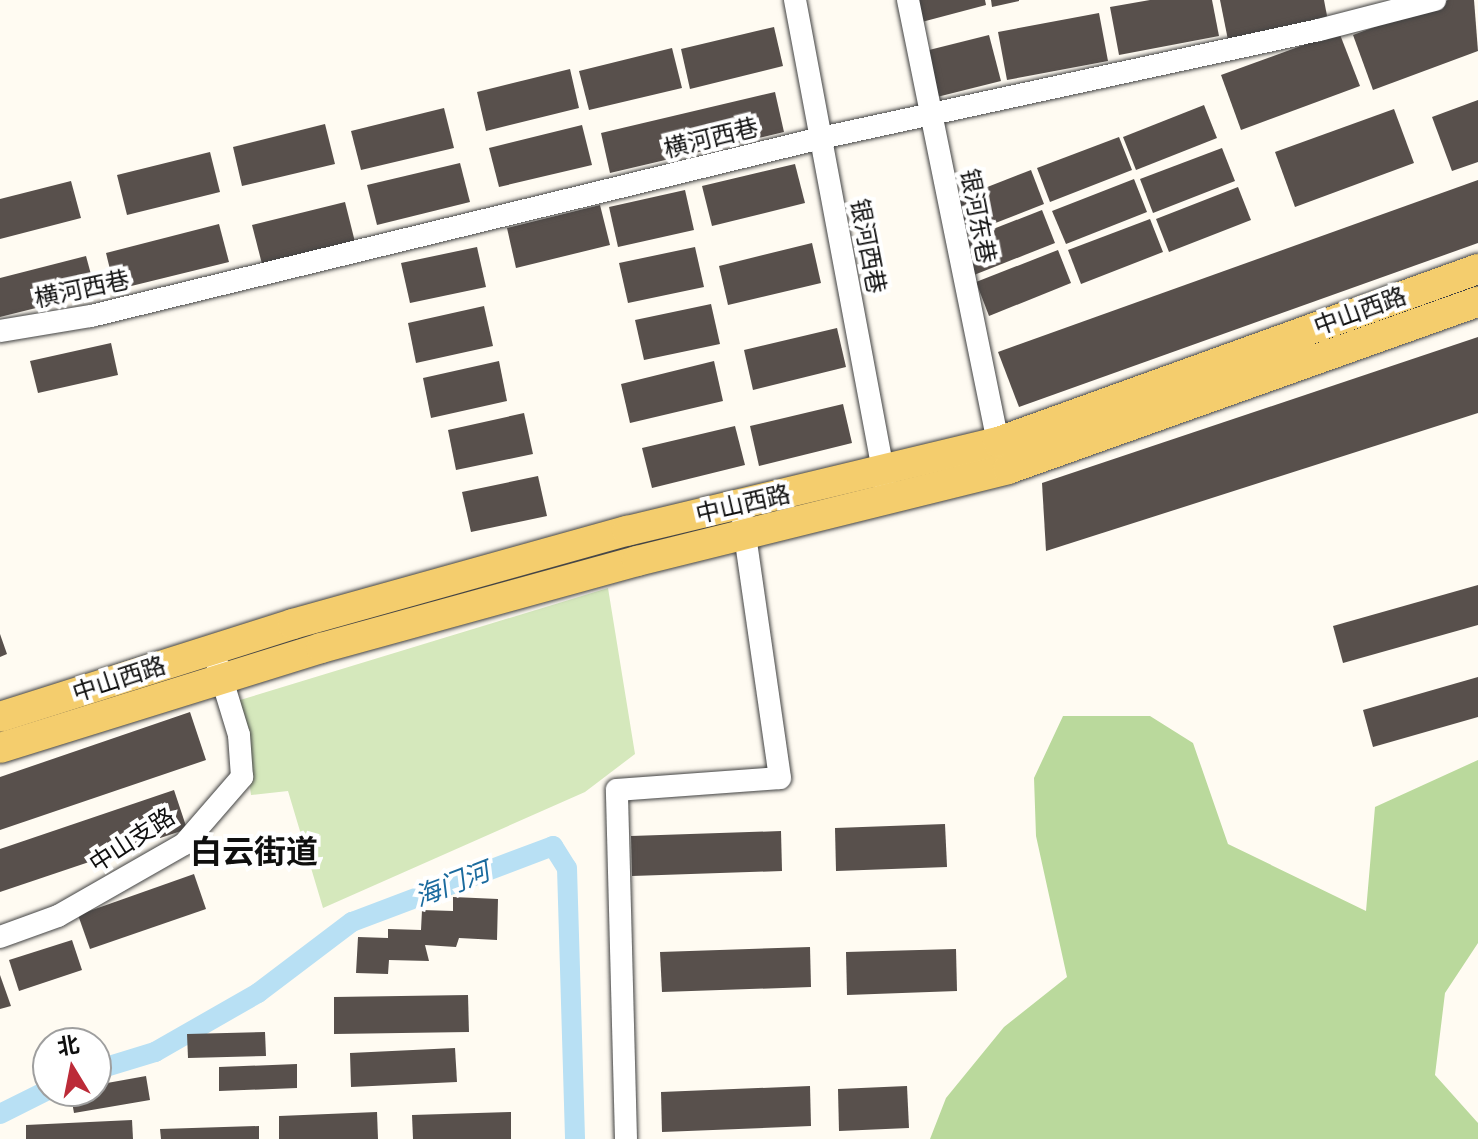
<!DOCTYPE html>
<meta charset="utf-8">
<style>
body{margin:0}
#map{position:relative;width:1478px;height:1139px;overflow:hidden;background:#fffbf2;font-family:"PT Serif","Noto Sans SC",serif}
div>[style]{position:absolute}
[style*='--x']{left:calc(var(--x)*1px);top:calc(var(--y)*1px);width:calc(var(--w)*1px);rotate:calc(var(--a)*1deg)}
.green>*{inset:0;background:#d5e8bc}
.forest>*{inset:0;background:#bad99c}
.canal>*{height:20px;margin:-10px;padding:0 10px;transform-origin:10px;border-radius:10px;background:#b8e0f4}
.building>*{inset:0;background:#58504c}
.roads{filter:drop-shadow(0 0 2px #424242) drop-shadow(0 0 2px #424242)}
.minor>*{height:22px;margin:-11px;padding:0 11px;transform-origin:11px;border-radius:11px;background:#fff}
.major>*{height:30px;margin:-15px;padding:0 15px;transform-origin:15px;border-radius:15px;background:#f4cd6d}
span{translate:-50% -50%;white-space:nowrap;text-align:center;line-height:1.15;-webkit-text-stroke:8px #fff;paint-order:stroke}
.street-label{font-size:24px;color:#0f0f0f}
.water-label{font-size:26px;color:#1b6b9e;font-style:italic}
.district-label{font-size:32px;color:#0f0f0f;font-weight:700}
.north{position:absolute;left:32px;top:1027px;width:80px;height:80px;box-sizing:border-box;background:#fff;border:2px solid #9f9f9f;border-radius:50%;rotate:350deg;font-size:22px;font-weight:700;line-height:32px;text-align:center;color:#0f0f0f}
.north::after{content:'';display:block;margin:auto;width:28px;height:36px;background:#bc2b38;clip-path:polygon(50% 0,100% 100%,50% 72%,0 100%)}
</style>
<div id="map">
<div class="green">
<i style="clip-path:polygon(608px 588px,635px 754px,585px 792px,323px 908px,288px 791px,251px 795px,240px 700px)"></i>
</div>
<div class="forest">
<i style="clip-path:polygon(1063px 716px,1150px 716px,1193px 743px,1228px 844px,1366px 911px,1375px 807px,1478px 760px,1478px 943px,1445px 993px,1435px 1075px,1478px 1123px,1478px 1139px,930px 1139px,946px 1098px,1004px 1027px,1067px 977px,1036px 836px,1034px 778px)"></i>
</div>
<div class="canal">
<i style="--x:96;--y:1070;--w:62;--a:-17"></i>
<i style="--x:155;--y:1052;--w:119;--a:-29.8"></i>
<i style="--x:258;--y:993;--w:118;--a:-37.1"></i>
<i style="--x:352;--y:922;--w:215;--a:-20.7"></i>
<i style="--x:553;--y:846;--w:26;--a:58"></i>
<i style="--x:567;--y:868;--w:271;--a:88.3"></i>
<i style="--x:0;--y:1114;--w:54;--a:-26.6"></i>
</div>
<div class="building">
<i style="clip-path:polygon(912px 0,985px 0,986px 5px,918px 23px)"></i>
<i style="clip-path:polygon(991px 0,1019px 0,1019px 1px,992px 7px)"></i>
<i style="clip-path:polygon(1150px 0,1212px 0,1219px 36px,1119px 55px,1110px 7px)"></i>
<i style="clip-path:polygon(1220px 0,1324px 0,1328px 21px,1228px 40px)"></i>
<i style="clip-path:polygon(1448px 0,1474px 0,1478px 51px,1373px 90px,1353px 35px)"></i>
<i style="clip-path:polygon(1099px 13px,1108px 61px,1007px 80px,998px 32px)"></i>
<i style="clip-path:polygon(774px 27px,783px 66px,690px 89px,681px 49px)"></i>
<i style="clip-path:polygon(1339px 32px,1360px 86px,1241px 130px,1221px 75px)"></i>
<i style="clip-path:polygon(989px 35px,1001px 81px,933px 98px,921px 52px)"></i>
<i style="clip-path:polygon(672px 48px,682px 88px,589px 110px,579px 71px)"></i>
<i style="clip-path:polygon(570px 69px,579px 108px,486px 131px,477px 92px)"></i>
<i style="clip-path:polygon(775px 92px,784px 132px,610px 173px,601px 133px)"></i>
<i style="clip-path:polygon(1478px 100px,1478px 162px,1452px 171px,1432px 117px)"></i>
<i style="clip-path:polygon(1204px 105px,1217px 138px,1136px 170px,1123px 137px)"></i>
<i style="clip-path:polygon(444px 108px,454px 148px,361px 170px,351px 131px)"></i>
<i style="clip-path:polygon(1394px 109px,1414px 163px,1295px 207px,1275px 152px)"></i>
<i style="clip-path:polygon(325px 124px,335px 164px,242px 186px,233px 147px)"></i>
<i style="clip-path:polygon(582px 125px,592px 165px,499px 187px,489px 148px)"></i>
<i style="clip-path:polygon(1119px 137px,1132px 170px,1050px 202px,1037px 168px)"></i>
<i style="clip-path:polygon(1222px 148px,1235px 181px,1153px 213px,1140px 179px)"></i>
<i style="clip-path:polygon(210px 152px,220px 192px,127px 215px,117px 175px)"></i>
<i style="clip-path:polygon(460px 163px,470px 202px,377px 225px,367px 185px)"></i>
<i style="clip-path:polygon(795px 164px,805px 203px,712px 226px,702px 186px)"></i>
<i style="clip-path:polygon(1031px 170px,1044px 204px,962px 236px,949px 202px)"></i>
<i style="clip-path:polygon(1134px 179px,1147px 212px,1066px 244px,1052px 211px)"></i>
<i style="clip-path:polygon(1478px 180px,1478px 243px,1019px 407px,998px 352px)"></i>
<i style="clip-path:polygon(71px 181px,81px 218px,0 239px,0 199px)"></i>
<i style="clip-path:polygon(1238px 187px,1251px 220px,1169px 252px,1156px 219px)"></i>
<i style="clip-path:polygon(685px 190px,694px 230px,618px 247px,609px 207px)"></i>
<i style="clip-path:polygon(345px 202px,355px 242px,262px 264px,252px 225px)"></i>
<i style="clip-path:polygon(600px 205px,610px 245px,516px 268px,507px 228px)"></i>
<i style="clip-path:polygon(1042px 210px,1055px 243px,974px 275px,960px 242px)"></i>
<i style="clip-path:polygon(1150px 219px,1163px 252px,1081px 284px,1068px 250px)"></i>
<i style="clip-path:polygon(219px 224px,229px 262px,115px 290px,106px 253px)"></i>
<i style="clip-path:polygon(812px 243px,821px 283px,728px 305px,719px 266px)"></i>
<i style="clip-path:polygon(477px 247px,486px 287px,410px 303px,401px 263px)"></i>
<i style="clip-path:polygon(695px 247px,704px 287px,628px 303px,619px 263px)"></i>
<i style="clip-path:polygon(1058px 250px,1071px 283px,989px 316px,976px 282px)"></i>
<i style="clip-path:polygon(86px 256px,96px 293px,0 317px,0 278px)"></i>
<i style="clip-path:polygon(711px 304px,720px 344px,644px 360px,635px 320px)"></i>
<i style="clip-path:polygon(484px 306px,493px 346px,416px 363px,408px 323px)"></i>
<i style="clip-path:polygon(837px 328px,846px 367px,753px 390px,744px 350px)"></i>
<i style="clip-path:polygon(1478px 337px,1478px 413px,1046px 551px,1042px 483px)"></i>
<i style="clip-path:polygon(111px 343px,118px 375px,38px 393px,30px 361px)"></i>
<i style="clip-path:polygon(499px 361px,507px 401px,431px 418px,423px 378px)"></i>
<i style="clip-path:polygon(714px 361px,723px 401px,630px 423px,621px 384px)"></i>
<i style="clip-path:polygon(843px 404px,852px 443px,759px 466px,750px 426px)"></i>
<i style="clip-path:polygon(524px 413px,533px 454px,456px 470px,448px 430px)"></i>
<i style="clip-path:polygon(735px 426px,745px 465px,652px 488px,642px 448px)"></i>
<i style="clip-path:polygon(538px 476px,547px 516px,471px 532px,462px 492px)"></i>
<i style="clip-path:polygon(1478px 585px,1478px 625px,1343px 663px,1333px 626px)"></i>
<i style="clip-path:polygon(0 634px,7px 654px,0 657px)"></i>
<i style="clip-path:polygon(1478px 677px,1478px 717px,1373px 747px,1363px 710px)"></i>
<i style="clip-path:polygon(190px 712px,206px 760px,0 830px,0 777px)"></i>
<i style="clip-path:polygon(174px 790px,187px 829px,0 892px,0 849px)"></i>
<i style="clip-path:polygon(945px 824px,947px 867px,836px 871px,835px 828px)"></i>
<i style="clip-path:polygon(781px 831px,782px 871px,632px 876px,631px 836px)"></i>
<i style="clip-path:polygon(194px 874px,206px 909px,90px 949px,78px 915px)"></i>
<i style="clip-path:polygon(453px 897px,498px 899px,497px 940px,459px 938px,456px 947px,425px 945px,429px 961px,389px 960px,388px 974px,356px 973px,358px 937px,388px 938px,388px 929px,421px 930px,422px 910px,453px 911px)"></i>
<i style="clip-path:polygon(72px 940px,82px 970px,19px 991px,9px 960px)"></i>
<i style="clip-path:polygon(810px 947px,811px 987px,662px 992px,660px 952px)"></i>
<i style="clip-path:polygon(956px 949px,957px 991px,847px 995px,846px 952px)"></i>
<i style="clip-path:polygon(0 975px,11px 1006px,0 1009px)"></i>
<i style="clip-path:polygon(468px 995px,469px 1032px,334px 1034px,334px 997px)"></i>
<i style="clip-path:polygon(265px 1032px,266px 1056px,188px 1058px,187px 1034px)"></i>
<i style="clip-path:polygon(455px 1048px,457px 1082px,351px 1087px,350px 1053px)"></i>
<i style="clip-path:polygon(297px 1064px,297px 1088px,219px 1091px,219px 1067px)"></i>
<i style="clip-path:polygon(146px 1076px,150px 1100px,74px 1113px,70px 1091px,96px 1091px,96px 1085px)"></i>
<i style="clip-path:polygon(810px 1086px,811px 1126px,662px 1132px,661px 1092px)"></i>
<i style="clip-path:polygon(907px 1086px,909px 1128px,839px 1131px,838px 1089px)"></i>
<i style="clip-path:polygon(377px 1112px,378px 1139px,279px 1139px,279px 1116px)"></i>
<i style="clip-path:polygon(511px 1112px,511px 1139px,413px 1139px,412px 1115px)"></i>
<i style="clip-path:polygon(132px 1120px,133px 1139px,26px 1139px,26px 1125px)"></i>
<i style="clip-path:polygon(259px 1126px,259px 1139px,161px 1139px,160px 1129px)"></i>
</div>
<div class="roads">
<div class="minor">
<i style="--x:795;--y:0;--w:492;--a:79.4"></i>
<i style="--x:908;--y:0;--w:451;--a:78.5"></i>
<i style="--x:0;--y:331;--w:92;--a:-9.4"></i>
<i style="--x:91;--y:316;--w:751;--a:-13.7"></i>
<i style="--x:821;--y:138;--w:510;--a:-12.24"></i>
<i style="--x:1319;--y:30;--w:120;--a:-14.5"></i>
<i style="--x:0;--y:937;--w:62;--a:-19.9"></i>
<i style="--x:58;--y:916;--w:145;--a:-29.7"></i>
<i style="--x:184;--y:844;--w:89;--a:-49.1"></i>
<i style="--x:242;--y:777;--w:42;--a:-94.1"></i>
<i style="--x:239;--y:735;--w:89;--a:-107"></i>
<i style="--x:626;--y:1139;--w:349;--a:-91.5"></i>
<i style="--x:617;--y:790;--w:163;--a:-4.2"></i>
<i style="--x:780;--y:778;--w:259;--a:-98.2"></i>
</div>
<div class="major">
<i style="--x:0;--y:717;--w:307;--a:-17.6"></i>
<i style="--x:293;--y:624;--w:347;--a:-15.6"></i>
<i style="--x:627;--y:531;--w:382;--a:-13.5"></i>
<i style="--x:998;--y:442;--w:510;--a:-19.82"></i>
<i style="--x:0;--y:748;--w:336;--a:-17.3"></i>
<i style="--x:321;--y:648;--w:328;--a:-15.4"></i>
<i style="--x:637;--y:561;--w:382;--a:-13.9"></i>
<i style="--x:1008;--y:469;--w:499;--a:-19.6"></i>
</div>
</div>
<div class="street-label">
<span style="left:711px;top:138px;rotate:-14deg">横河西巷</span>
<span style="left:978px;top:216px;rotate:79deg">银河东巷</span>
<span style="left:868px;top:246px;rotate:79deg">银河西巷</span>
<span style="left:82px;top:289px;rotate:-12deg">横河西巷</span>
<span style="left:1360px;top:311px;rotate:-20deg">中山西路</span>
<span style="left:743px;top:504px;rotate:-13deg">中山西路</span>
<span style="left:119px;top:679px;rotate:-18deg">中山西路</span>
<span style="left:132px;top:840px;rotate:-33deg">中山支路</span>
</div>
<div class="water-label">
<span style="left:452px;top:884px;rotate:-21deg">海门河</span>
</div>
<div class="district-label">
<span style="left:254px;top:851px">白云街道</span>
</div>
<div class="north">北</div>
</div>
